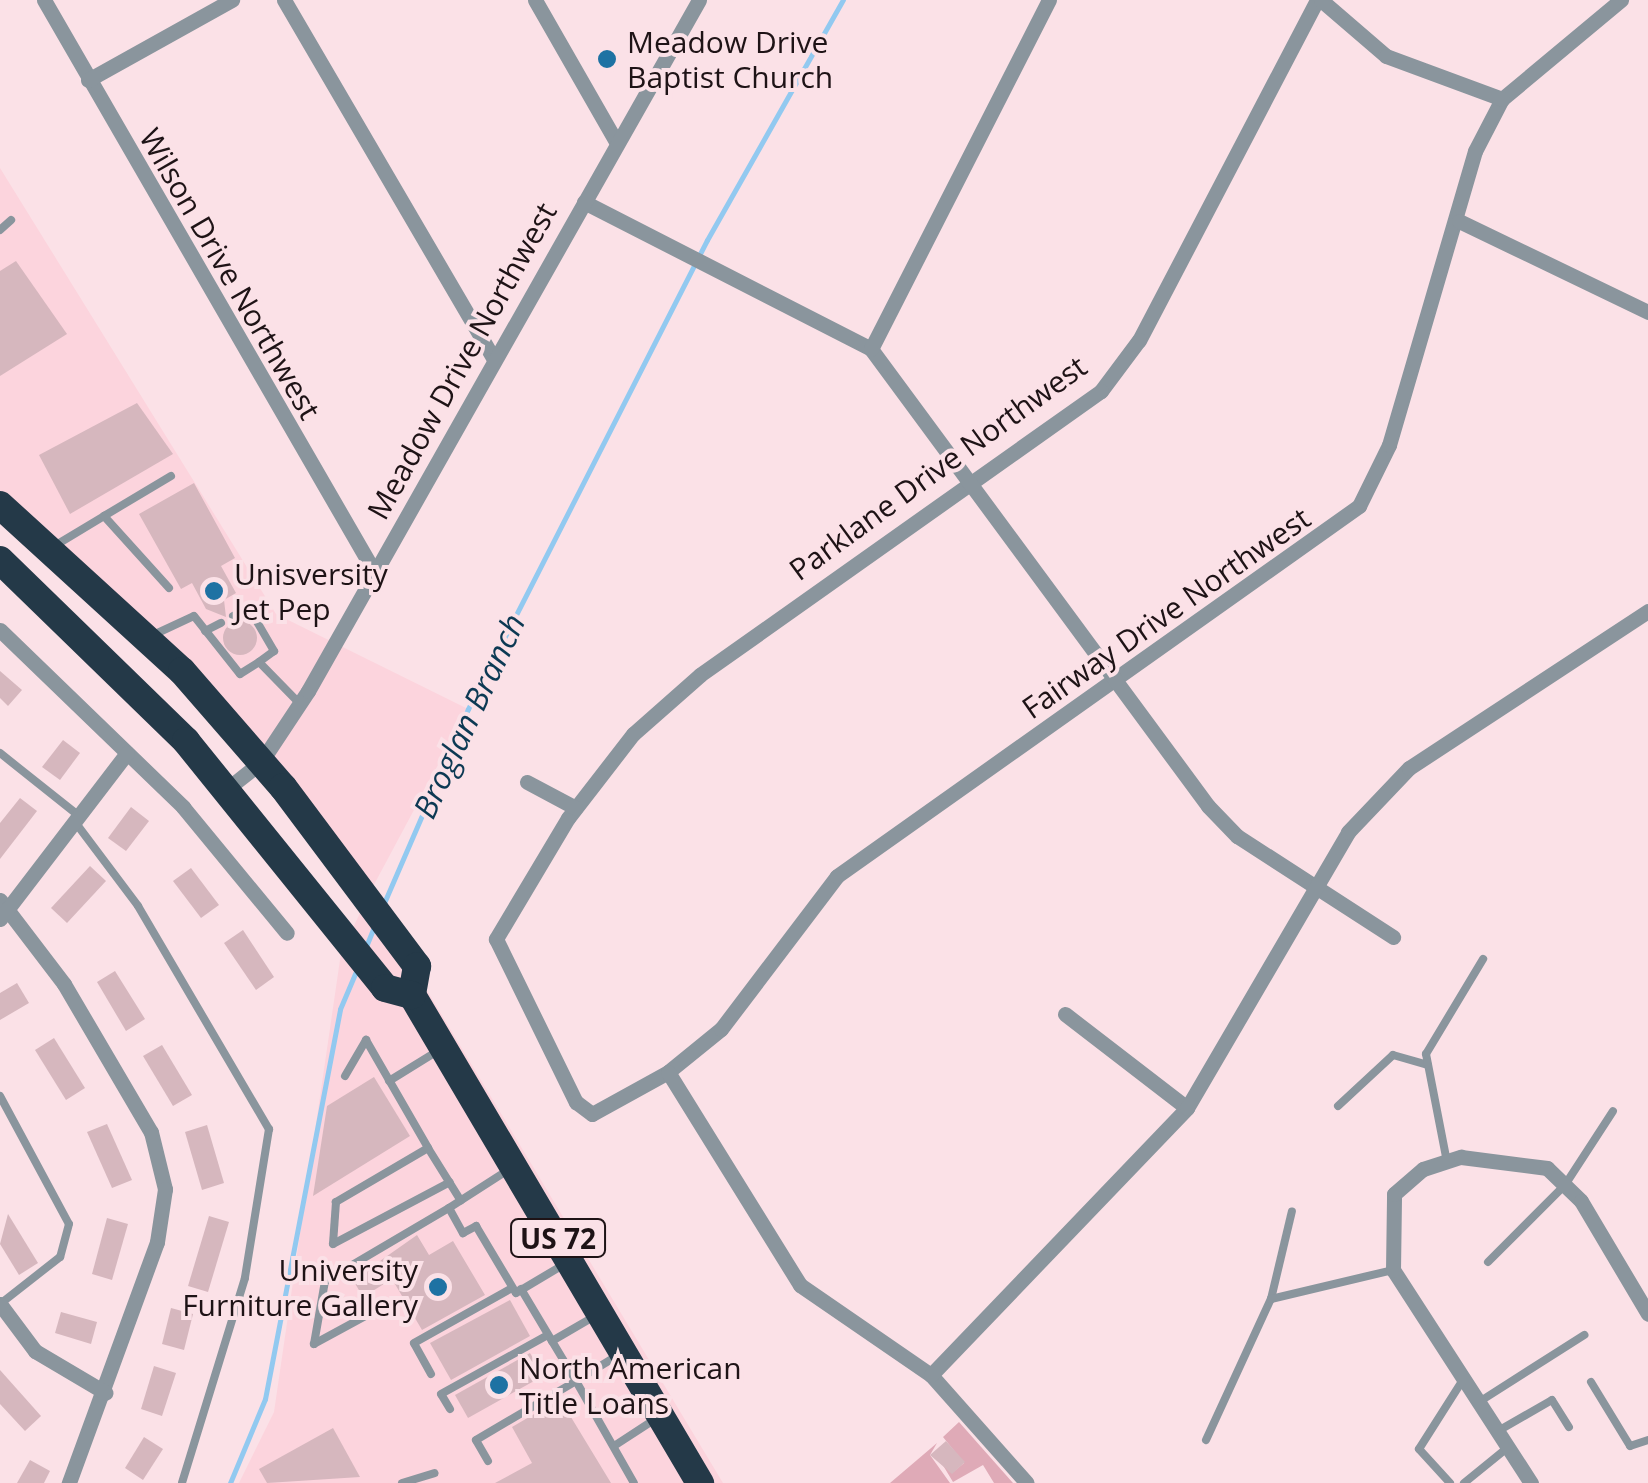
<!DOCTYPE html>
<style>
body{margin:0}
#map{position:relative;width:1648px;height:1483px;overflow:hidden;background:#fbe1e7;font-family:"Open Sans",sans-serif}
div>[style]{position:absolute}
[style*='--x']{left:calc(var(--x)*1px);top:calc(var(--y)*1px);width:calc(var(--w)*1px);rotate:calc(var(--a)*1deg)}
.built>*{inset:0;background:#fcd4dd}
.green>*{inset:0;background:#dfaab7}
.stream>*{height:5px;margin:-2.5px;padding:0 2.5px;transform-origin:2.5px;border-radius:2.5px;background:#92c9f0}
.building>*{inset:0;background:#d6b7be}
.round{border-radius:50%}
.lane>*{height:8px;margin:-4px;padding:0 4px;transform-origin:4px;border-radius:4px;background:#8a959d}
.street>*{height:15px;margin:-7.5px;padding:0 7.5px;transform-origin:7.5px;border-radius:7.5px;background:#8a959d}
.highway>*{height:28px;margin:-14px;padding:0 14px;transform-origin:14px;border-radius:14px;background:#243948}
.dots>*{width:28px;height:28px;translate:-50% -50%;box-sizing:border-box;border:5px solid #fbe1e7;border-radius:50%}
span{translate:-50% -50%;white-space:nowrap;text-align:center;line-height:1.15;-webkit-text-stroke:8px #fbe1e7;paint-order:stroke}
.shield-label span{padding:2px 8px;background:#fbe1e7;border:2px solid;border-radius:8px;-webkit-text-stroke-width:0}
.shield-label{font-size:28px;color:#1e1316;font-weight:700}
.poi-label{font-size:30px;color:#1e1316}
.left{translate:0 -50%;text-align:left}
.right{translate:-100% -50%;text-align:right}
.street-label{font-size:30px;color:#1e1316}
.water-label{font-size:32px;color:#0c3953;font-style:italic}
</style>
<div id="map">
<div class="built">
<i style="clip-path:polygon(0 168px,276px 614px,468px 709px,369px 894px,723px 1483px,239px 1483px,274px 1412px,341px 953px,369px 894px,242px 732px,0 501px)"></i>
</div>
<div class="green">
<i style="clip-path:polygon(959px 1422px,1013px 1483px,994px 1483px,983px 1465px,953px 1482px,941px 1462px,952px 1473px,964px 1463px,943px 1437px)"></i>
<i style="clip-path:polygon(937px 1443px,930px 1455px,950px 1483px,890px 1483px)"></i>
</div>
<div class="stream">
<i style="--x:384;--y:903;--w:211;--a:-66.6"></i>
<i style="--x:468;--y:709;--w:526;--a:-63"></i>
<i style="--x:707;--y:240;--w:276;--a:-60.5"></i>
<i style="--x:365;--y:949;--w:24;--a:-68"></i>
<i style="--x:230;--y:1483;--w:91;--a:-67.4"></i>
<i style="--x:265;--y:1399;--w:397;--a:-79.1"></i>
<i style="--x:340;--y:1009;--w:43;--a:-67"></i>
</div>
<div class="building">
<i style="clip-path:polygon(16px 261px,67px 334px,0 376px,0 271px)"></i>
<i style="clip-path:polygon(137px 403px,173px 454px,70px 514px,39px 455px)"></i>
<i style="clip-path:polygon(194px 483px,235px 558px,221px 566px,236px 593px,224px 600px,226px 617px,206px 609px,192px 583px,181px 589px,139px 514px)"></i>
<i class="round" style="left:223px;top:621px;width:34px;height:34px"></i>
<i style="clip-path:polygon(0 671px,22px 690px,8px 706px,0 698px)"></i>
<i style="clip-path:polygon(63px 740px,80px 753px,60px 780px,42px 767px)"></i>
<i style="clip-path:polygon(20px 798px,37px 811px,0 859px,0 823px)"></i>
<i style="clip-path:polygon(131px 807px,149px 821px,126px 851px,108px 838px)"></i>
<i style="clip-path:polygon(90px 866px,106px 881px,67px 923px,51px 908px)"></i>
<i style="clip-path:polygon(191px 868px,219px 905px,201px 918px,173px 881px)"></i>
<i style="clip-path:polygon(243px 930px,274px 977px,256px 990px,224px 943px)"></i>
<i style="clip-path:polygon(115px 971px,145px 1019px,126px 1031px,97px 982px)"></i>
<i style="clip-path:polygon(17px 983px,29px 1003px,0 1020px,0 993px)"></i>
<i style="clip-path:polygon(54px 1038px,85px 1088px,66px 1100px,35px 1050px)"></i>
<i style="clip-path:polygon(162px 1045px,192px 1095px,173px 1106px,143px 1056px)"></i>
<i style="clip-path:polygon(374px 1077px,410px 1136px,313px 1196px,327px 1106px)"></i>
<i style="clip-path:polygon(107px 1124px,132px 1180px,112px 1188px,87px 1132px)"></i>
<i style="clip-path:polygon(207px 1125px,224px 1183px,202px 1190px,185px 1132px)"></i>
<i style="clip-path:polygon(8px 1214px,38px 1263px,19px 1275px,0 1244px)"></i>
<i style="clip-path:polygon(209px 1216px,229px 1222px,208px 1292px,188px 1286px)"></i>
<i style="clip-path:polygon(107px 1218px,128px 1224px,112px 1280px,92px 1274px)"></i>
<i style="clip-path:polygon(417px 1235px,429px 1255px,453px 1241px,485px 1295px,422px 1330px,392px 1279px,363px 1297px,353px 1280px)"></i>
<i style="clip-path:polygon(510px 1300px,530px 1336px,451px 1380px,430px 1343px)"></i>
<i style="clip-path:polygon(171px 1308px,193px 1314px,184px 1350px,162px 1344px)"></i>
<i style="clip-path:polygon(61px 1312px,97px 1322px,91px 1344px,55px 1333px)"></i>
<i style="clip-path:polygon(530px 1353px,543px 1376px,468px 1418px,455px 1395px)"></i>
<i style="clip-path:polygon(154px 1366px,176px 1373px,162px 1416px,141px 1409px)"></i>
<i style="clip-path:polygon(0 1370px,41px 1416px,25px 1431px,0 1404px)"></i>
<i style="clip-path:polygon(560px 1399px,611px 1483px,495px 1483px,532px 1463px,512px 1427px)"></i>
<i style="clip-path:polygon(333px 1428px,360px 1477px,267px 1483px,259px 1469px)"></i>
<i style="clip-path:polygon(144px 1437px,163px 1449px,143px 1480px,125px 1468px)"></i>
<i style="clip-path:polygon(946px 1441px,965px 1462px,952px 1474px,930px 1455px)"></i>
<i style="clip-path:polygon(30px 1460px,50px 1471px,44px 1483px,17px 1483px)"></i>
</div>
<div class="lane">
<i style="--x:0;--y:230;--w:15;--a:-42"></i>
<i style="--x:104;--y:516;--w:78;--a:-30.8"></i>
<i style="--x:56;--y:545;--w:56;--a:-31.1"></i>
<i style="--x:104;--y:516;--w:97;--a:47.9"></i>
<i style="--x:233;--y:616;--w:18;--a:-27"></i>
<i style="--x:249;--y:608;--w:50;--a:59.8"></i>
<i style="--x:274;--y:651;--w:19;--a:144"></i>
<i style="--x:205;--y:631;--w:18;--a:-27"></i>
<i style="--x:151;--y:636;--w:47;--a:-24.9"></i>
<i style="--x:194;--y:616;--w:74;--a:51.6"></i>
<i style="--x:240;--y:674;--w:22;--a:-32"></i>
<i style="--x:259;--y:662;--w:57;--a:45.7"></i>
<i style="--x:0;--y:753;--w:100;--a:38.5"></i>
<i style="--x:75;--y:822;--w:105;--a:53.1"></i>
<i style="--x:138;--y:906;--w:259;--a:59.6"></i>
<i style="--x:269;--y:1129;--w:151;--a:99.2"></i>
<i style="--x:245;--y:1278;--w:214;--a:107.1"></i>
<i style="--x:345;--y:1076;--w:42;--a:-59.7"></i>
<i style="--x:366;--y:1040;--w:125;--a:60.1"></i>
<i style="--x:428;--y:1148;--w:107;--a:149.6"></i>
<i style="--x:336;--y:1202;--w:42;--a:94.1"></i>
<i style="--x:333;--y:1244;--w:132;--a:-27.9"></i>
<i style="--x:389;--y:1081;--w:55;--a:-31.7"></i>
<i style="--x:0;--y:1096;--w:145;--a:61.7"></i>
<i style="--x:69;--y:1224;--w:34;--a:105"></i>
<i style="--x:60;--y:1257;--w:76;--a:141.9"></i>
<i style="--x:1338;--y:1106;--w:75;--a:-42.8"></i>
<i style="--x:1393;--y:1055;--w:36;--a:16"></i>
<i style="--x:428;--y:1148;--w:62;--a:58.1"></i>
<i style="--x:1447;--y:1162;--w:110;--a:-101"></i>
<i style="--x:1426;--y:1054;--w:111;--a:-59"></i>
<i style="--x:508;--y:1170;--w:70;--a:147.2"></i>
<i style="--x:449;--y:1208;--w:29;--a:61"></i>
<i style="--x:463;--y:1233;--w:15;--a:-28"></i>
<i style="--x:476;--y:1226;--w:78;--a:59.2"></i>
<i style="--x:516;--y:1293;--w:55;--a:-30.8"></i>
<i style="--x:1488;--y:1262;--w:109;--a:-45"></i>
<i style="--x:1565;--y:1185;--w:88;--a:-57"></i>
<i style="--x:521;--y:1289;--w:61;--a:59.2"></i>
<i style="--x:552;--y:1341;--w:50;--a:-30.2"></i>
<i style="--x:1271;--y:1299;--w:90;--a:-76.6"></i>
<i style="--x:371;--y:1313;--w:65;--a:151.5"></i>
<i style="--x:314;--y:1344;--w:64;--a:-80.1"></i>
<i style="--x:325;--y:1281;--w:144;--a:-30.5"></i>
<i style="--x:620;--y:1354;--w:52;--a:148.5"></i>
<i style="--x:576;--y:1381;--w:117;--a:60.4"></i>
<i style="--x:431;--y:1374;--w:35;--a:-119"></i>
<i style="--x:414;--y:1343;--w:112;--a:-29.3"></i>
<i style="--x:1591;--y:1382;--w:75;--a:58.6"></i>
<i style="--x:1630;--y:1446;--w:19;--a:-18"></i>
<i style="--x:1479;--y:1402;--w:125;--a:-32.5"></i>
<i style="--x:450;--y:1409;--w:17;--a:-121"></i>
<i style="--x:441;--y:1394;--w:122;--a:-28.9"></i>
<i style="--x:1498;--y:1431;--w:62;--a:-29.9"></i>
<i style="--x:1552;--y:1400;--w:32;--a:58"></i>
<i style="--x:1206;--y:1440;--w:155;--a:-65.3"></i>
<i style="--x:1271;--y:1299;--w:125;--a:-13.4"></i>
<i style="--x:614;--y:1446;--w:51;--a:-33.1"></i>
<i style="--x:488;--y:1461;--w:24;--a:-120"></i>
<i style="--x:476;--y:1440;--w:116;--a:-30.5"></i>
<i style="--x:576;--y:1381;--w:47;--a:-121"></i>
<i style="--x:402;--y:1483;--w:34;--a:-17"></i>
<i style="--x:1450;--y:1483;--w:46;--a:-132.4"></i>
<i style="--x:1419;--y:1449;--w:84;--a:-57.6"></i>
<i style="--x:1464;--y:1483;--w:55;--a:-39.1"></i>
</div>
<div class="street">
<i style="--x:44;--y:0;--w:662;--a:59.99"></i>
<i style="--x:284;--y:0;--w:417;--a:59.7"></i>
<i style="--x:535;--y:0;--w:165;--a:60.2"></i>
<i style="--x:1317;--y:0;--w:384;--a:117.6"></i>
<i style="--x:1139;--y:340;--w:64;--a:126.7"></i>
<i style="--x:1101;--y:391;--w:491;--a:144.7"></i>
<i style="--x:700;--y:675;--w:89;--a:138.6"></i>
<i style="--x:633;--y:734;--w:106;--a:127.7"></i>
<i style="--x:568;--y:818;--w:141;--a:120.8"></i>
<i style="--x:496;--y:939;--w:182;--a:63.9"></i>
<i style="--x:576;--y:1102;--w:20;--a:37"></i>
<i style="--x:592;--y:1114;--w:87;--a:-28.9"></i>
<i style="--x:668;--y:1072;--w:68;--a:-39.1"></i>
<i style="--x:721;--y:1029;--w:192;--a:-52.8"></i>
<i style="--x:837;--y:876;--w:640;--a:-35.33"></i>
<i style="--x:1359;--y:506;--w:68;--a:-63.8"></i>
<i style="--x:1389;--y:445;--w:306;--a:-73.7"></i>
<i style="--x:1475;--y:151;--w:59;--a:-62.6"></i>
<i style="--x:1502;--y:99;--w:155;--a:-39.8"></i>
<i style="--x:1321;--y:0;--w:86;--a:40.7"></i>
<i style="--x:1386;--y:56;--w:124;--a:20.3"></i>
<i style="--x:88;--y:80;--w:165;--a:-29.1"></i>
<i style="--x:584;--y:202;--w:322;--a:27.1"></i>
<i style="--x:871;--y:349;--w:568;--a:53.59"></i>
<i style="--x:1208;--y:806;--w:42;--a:46"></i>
<i style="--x:1237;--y:836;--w:186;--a:32.9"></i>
<i style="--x:1459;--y:221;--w:210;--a:25.7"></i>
<i style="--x:871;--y:349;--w:392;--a:-63"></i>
<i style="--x:0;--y:630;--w:255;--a:44"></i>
<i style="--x:183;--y:807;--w:163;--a:50.5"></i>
<i style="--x:527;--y:782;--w:55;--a:28"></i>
<i style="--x:227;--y:789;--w:43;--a:-38.5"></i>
<i style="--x:261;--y:762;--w:85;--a:-56.5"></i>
<i style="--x:308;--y:691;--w:794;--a:-60.5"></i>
<i style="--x:0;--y:900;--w:106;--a:52.7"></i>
<i style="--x:64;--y:984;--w:172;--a:59.6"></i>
<i style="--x:151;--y:1132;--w:59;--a:76.2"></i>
<i style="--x:165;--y:1189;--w:54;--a:98.6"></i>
<i style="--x:157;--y:1242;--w:257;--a:110.1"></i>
<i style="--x:0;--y:919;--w:209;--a:-52.6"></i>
<i style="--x:1065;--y:1014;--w:154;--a:37.6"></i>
<i style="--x:668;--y:1072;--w:251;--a:58.2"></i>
<i style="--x:800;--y:1285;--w:159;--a:34.5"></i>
<i style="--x:931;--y:1375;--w:144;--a:48.4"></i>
<i style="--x:0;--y:1304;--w:59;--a:53.3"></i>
<i style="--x:35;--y:1351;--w:82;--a:30.6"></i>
<i style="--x:931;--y:1375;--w:370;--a:-46.2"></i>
<i style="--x:1187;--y:1108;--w:320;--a:-59.7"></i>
<i style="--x:1348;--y:832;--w:88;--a:-46.4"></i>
<i style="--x:1409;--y:768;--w:286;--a:-33.3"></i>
<i style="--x:1531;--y:1483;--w:254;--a:-122.9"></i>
<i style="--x:1393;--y:1270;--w:76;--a:-89.2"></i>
<i style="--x:1394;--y:1194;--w:38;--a:-41"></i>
<i style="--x:1423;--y:1169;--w:40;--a:-18"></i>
<i style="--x:1461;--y:1157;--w:87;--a:7.3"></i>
<i style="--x:1547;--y:1168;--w:47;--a:44.1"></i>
<i style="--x:1581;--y:1201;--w:131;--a:59.3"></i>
</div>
<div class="highway">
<i style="--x:0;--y:505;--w:246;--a:42.4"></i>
<i style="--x:182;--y:671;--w:154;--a:49"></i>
<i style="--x:283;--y:787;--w:224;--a:53.2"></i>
<i style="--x:417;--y:966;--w:29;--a:100"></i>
<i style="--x:412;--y:995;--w:567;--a:59.45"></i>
<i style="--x:0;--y:560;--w:260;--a:44.2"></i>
<i style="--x:186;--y:741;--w:317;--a:51.1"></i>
<i style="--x:385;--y:988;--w:28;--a:15"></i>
</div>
<div class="dots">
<i style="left:607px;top:59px;background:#1e72a3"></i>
<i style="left:214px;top:591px;background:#1e72a3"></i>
<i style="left:438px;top:1287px;background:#1e72a3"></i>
<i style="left:499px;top:1385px;background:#1e72a3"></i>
</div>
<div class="shield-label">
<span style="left:558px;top:1238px">US 72</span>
</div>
<div class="poi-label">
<span class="left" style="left:627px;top:59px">Meadow Drive<br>Baptist Church</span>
<span class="left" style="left:234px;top:591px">Unisversity<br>Jet Pep</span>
<span class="right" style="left:418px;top:1287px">University<br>Furniture Gallery</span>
<span class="left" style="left:519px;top:1385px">North American<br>Title Loans</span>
</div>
<div class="street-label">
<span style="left:230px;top:274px;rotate:60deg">Wilson Drive Northwest</span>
<span style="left:462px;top:361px;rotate:-61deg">Meadow Drive Northwest</span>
<span style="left:938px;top:468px;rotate:-36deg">Parklane Drive Northwest</span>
<span style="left:1166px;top:613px;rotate:-35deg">Fairway Drive Northwest</span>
</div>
<div class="water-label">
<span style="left:469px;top:716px;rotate:-65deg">Broglan Branch</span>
</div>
</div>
